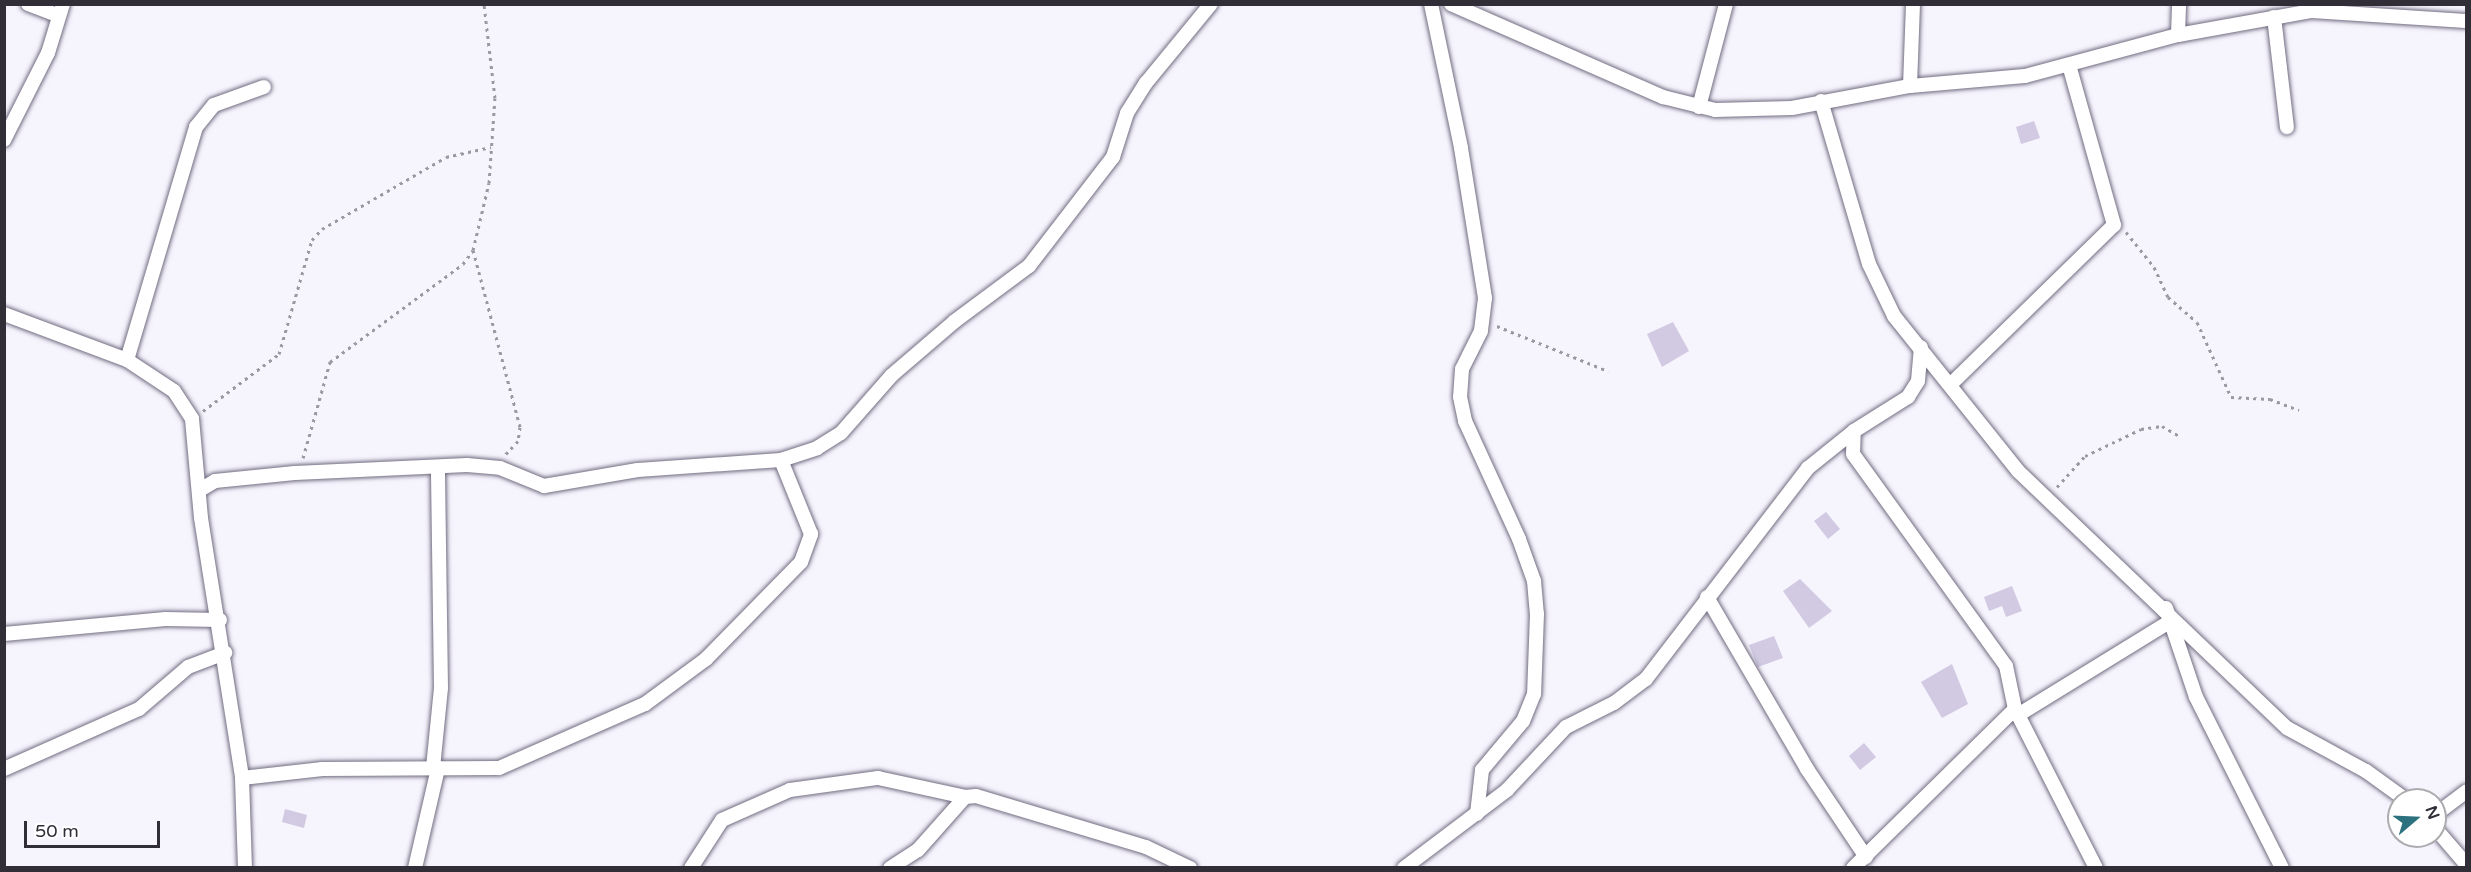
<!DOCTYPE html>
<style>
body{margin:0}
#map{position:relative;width:2471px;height:872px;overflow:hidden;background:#f6f4fd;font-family:"Varela Round",sans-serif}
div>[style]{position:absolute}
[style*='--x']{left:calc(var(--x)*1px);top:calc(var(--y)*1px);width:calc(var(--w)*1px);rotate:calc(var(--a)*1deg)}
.building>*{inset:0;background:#d1cae2}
.path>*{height:3px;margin-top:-1.5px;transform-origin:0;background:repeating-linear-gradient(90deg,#9a98a1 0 3px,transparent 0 7.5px)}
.roads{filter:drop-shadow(0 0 2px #726c81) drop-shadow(0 0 2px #726c81)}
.minor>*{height:14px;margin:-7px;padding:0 7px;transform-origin:7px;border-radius:7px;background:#fff}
span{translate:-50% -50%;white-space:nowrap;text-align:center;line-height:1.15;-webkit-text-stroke:5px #fff;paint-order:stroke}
.frame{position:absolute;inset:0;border:6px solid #312e38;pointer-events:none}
.north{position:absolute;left:2387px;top:788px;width:60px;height:60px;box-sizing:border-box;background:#fff;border:2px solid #adabaf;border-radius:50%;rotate:71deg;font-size:16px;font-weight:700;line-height:24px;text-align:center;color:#312e38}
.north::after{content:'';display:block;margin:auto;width:21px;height:27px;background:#2b727e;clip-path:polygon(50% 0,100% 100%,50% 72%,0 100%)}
.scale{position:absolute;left:24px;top:821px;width:136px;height:27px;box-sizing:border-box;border:3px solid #312e38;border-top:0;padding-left:8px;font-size:18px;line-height:21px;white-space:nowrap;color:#312e38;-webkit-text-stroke:4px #fff;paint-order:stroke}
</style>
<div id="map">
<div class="building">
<i style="clip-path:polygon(2034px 121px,2040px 138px,2021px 144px,2016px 127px)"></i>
<i style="clip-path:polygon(1673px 322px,1689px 351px,1662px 367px,1647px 334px)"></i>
<i style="clip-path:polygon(1826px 512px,1840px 529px,1828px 539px,1814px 521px)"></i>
<i style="clip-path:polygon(1800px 579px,1832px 611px,1809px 628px,1783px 591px)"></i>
<i style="clip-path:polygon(2012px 586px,2022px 611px,2006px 617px,2002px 606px,1989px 611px,1984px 597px)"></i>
<i style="clip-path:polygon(1774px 636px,1783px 658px,1758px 667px,1749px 645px)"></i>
<i style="clip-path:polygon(1952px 664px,1968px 704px,1942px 718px,1921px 682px)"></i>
<i style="clip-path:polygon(1864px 743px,1876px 757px,1860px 770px,1849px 756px)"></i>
<i style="clip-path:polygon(285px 809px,307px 815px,304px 828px,282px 822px)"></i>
</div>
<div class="path">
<i style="--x:2126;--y:232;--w:45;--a:51.3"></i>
<i style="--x:2154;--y:267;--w:33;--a:65"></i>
<i style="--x:2168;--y:297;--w:38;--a:41"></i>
<i style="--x:2197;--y:322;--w:82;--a:65.6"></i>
<i style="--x:2231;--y:397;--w:39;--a:3"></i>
<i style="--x:2270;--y:399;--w:31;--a:21"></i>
<i style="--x:473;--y:250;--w:183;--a:75.1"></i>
<i style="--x:520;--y:427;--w:14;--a:98"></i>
<i style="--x:518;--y:441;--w:19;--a:133"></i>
<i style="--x:1497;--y:326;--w:120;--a:22.1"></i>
<i style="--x:203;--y:411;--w:95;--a:-36.9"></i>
<i style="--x:279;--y:354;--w:119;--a:-73.9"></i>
<i style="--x:312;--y:240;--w:15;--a:-48"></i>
<i style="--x:322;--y:229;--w:143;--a:-30.1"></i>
<i style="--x:446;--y:157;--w:46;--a:-12.5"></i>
<i style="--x:303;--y:458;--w:100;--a:-74.3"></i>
<i style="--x:330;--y:362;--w:165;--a:-36.4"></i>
<i style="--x:463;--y:264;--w:17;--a:-54"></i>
<i style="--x:473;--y:250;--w:69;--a:-76.6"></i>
<i style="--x:489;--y:183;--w:85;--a:-86"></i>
<i style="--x:495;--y:98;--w:95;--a:-96.7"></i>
<i style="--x:2057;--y:487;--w:42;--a:-47.9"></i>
<i style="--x:2085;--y:456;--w:62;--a:-25.7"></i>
<i style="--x:2141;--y:429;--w:21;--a:-8"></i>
<i style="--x:2162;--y:426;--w:20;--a:30"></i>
</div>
<div class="roads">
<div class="minor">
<i style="--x:28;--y:4;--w:33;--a:21"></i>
<i style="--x:1431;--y:4;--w:147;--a:78.2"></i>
<i style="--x:1461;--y:148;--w:152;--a:80.9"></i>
<i style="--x:1485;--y:298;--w:33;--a:97"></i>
<i style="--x:1481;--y:331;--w:42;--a:116.6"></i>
<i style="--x:1462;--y:369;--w:28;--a:94"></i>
<i style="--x:1460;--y:397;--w:25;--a:78"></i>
<i style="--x:1465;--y:421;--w:130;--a:65.4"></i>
<i style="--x:1519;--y:539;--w:45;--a:70.3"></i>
<i style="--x:1534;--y:581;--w:33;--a:85"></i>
<i style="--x:1537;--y:614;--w:80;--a:92.1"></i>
<i style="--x:1534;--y:694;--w:29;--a:112"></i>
<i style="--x:1523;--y:721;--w:64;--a:129.9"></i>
<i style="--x:1482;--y:770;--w:44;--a:96.5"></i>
<i style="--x:1451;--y:4;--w:232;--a:23.7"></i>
<i style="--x:1663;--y:97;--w:54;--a:14"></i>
<i style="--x:1715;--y:110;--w:77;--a:-1.5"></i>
<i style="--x:1792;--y:108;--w:120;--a:-10.6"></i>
<i style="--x:1910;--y:86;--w:115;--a:-5"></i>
<i style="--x:2025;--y:76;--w:158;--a:-15"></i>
<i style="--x:2178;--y:35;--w:136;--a:-10.2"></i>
<i style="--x:2312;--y:11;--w:154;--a:3.7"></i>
<i style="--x:2274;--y:17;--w:111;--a:83.3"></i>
<i style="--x:2178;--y:35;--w:31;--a:-88"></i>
<i style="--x:1910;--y:86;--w:82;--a:-87.9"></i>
<i style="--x:1821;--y:101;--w:170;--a:73.6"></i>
<i style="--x:1869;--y:264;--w:58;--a:64.3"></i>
<i style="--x:1894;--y:316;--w:198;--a:51.3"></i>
<i style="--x:2018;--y:471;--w:372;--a:43.7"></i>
<i style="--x:2287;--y:728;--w:90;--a:28.6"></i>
<i style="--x:2366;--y:771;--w:49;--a:35.9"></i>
<i style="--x:1699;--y:107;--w:106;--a:-75.3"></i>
<i style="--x:4;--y:140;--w:97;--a:-63.2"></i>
<i style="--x:48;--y:53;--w:51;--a:-73"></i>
<i style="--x:4;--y:314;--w:131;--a:20.5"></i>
<i style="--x:127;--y:360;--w:56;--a:33.4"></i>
<i style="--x:174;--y:391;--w:33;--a:57"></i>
<i style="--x:192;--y:419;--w:99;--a:84.8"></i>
<i style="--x:201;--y:518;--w:263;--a:81"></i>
<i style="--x:242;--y:778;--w:90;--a:88.1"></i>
<i style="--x:127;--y:360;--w:243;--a:-73.5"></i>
<i style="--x:196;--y:127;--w:28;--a:-51"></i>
<i style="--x:214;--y:105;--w:53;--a:-19.8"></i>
<i style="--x:1950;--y:385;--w:229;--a:-44.3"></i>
<i style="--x:2114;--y:225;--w:163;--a:-105.7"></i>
<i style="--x:200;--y:490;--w:17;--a:-31"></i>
<i style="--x:215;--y:481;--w:80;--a:-5.7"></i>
<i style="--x:295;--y:473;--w:172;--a:-2.7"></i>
<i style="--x:467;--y:465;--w:33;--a:5"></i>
<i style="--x:500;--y:468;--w:48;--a:22.2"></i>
<i style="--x:544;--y:486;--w:95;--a:-9.7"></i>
<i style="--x:638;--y:470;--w:143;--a:-4"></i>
<i style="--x:781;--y:460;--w:38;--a:-18"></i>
<i style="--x:817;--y:448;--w:28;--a:-32"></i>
<i style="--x:841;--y:433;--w:77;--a:-48.7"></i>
<i style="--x:892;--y:375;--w:83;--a:-40.6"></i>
<i style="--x:955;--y:321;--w:92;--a:-36.6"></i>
<i style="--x:1029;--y:266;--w:138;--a:-52.4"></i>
<i style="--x:1113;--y:157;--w:46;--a:-72.3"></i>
<i style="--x:1127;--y:113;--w:36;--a:-58"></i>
<i style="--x:1146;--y:83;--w:102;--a:-50.6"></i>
<i style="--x:1707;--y:597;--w:199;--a:59.8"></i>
<i style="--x:1807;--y:769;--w:106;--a:56.2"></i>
<i style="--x:2166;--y:608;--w:94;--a:71.4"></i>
<i style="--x:2196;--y:697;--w:191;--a:63.3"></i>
<i style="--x:4;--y:634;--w:162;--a:-5.3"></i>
<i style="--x:165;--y:619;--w:55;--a:1"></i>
<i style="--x:2015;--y:709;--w:178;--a:63"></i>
<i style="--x:2018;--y:715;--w:177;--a:-31.6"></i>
<i style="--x:433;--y:768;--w:80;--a:-84.3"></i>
<i style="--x:441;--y:688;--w:220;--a:-90.8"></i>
<i style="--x:4;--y:769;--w:148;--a:-24"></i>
<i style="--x:139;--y:709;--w:65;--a:-40.6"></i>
<i style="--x:188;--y:667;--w:40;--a:-21"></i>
<i style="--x:242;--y:778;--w:81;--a:-6.4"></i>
<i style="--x:322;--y:769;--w:177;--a:-0.3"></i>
<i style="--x:499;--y:768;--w:159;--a:-23.7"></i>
<i style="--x:645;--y:704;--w:76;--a:-36.4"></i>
<i style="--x:706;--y:659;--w:136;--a:-45.6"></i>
<i style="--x:801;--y:562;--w:30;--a:-70"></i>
<i style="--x:811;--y:534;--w:80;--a:-112.1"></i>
<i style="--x:2435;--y:815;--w:39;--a:-37"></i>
<i style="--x:2435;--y:828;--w:48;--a:49.3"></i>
<i style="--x:415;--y:868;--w:103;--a:-77"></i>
<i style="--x:691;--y:868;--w:57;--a:-57.1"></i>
<i style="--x:722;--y:820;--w:74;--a:-23.8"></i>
<i style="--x:790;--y:790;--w:89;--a:-7.8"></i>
<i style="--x:878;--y:778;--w:89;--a:12.3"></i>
<i style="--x:890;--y:868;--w:33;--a:-33"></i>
<i style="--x:918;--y:850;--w:71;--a:-48.4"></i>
<i style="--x:965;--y:797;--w:11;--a:-5"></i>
<i style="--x:976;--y:796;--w:177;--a:16.7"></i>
<i style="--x:1146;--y:847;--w:49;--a:25.5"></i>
<i style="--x:1404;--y:868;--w:129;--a:-37.1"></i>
<i style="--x:1507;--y:790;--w:86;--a:-46.9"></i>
<i style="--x:1566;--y:727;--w:54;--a:-26.6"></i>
<i style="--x:1614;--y:703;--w:40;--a:-37"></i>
<i style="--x:1646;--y:679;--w:266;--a:-52.5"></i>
<i style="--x:1808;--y:468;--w:59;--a:-38.8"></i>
<i style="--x:1853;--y:868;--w:227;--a:-44.5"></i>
<i style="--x:2015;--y:709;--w:44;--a:-101.8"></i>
<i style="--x:2006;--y:666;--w:261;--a:-125.8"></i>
<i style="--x:1853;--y:454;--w:23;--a:-88"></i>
<i style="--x:1854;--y:431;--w:64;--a:-32.2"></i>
<i style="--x:1908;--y:397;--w:19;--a:-58"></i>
<i style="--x:1918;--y:381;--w:34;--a:-85"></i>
</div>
</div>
<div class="frame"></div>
<div class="north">N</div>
<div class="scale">50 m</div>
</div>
